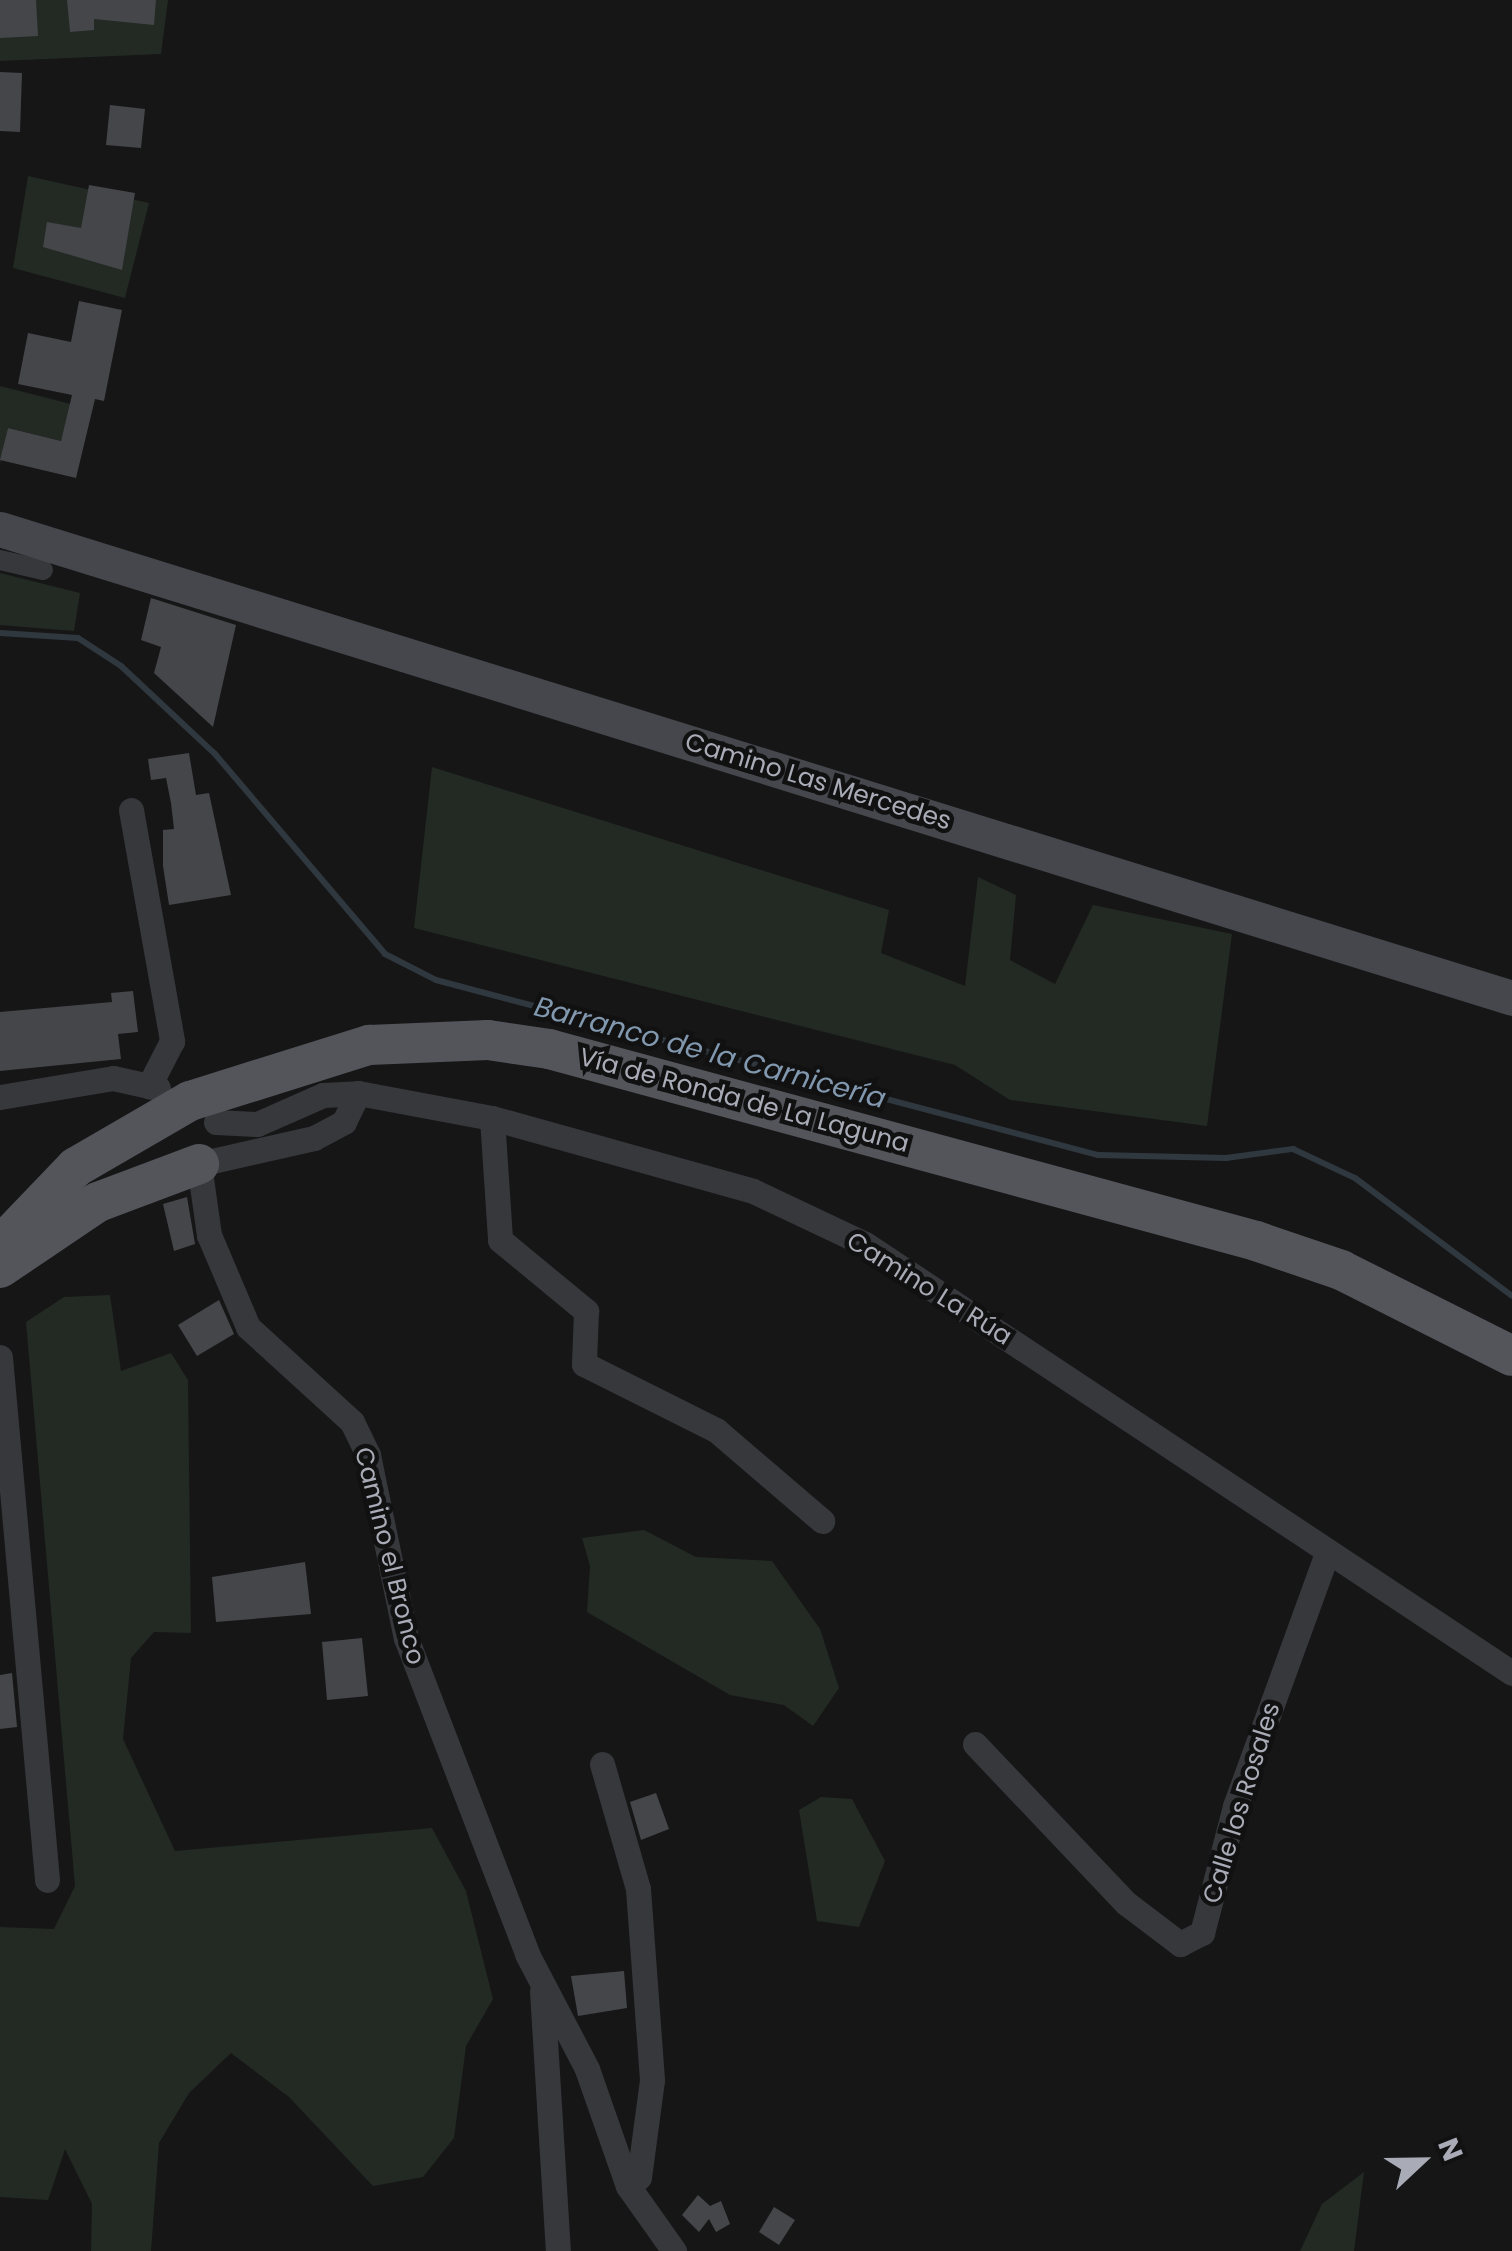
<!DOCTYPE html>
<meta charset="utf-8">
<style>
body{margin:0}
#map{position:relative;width:1512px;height:2251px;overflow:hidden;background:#161617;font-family:Poppins,sans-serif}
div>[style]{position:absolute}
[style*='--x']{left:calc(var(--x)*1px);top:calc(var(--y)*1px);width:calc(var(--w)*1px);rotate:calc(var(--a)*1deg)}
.green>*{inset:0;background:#222a23}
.stream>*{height:6px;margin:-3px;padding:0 3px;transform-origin:3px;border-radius:3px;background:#30383f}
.building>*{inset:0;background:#45464a}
.pedestrian>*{height:20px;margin:-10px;padding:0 10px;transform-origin:10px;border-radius:10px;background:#37383c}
.minor>*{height:25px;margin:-12.5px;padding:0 12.5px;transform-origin:12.5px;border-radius:12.5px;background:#37383c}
.secondary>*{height:35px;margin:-17.5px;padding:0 17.5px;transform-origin:17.5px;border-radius:17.5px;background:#45474c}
.primary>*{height:40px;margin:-20px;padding:0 20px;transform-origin:20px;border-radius:20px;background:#53555b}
span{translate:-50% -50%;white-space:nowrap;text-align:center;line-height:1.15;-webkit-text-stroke:9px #111112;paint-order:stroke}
.street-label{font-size:25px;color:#a9acb6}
.water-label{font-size:28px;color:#8298af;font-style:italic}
.north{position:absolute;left:1372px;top:2111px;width:100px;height:100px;-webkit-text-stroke:8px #111112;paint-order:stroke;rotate:68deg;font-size:28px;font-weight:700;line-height:40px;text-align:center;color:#a9acb6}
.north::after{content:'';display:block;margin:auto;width:35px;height:45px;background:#a9acb6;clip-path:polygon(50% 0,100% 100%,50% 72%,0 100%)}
</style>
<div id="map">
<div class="green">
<i style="clip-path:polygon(0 0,168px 0,161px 54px,0 61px)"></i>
<i style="clip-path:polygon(28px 176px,149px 203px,125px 298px,13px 268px)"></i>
<i style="clip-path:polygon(0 386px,71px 404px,61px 441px,8px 428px,0 464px)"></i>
<i style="clip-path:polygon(0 573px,80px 593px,74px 631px,0 625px)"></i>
<i style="clip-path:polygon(432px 767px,889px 910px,881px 953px,965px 986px,978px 877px,1016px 895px,1010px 960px,1055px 984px,1093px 905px,1232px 934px,1207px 1126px,1010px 1100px,955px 1065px,414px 928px)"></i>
<i style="clip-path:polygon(110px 1295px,121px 1371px,171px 1353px,188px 1380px,191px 1633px,154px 1632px,131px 1658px,123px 1739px,175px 1851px,432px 1828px,466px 1891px,493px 1999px,466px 2046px,454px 2138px,423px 2177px,373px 2186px,289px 2097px,231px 2053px,189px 2093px,159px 2143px,151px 2251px,91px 2251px,92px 2204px,65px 2149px,48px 2200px,0 2197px,0 1927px,54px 1929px,75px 1886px,26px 1322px,64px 1297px)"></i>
<i style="clip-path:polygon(644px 1530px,696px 1557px,772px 1561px,820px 1629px,839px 1688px,813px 1726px,784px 1705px,730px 1695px,587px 1612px,590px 1566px,582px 1538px)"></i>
<i style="clip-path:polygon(821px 1797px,852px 1799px,885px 1861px,859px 1927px,817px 1921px,799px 1810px)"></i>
<i style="clip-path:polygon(1364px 2172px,1354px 2251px,1300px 2251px,1322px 2204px)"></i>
</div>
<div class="stream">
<i style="--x:0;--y:633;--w:78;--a:3.7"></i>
<i style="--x:78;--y:638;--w:51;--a:33.1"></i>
<i style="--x:121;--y:666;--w:129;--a:43.1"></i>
<i style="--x:215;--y:754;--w:262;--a:49.6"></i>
<i style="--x:385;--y:954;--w:57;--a:27"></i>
<i style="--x:436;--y:980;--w:685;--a:14.81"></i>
<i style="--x:1098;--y:1155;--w:128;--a:1.3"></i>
<i style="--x:1226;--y:1158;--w:68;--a:-7.7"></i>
<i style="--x:1293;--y:1149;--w:68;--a:25.1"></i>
<i style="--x:1355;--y:1178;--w:196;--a:36.9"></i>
</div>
<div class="building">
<i style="clip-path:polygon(0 0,36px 0,38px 36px,0 38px)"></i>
<i style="clip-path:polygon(67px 0,156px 0,154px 25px,94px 19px,94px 30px,70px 32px)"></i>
<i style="clip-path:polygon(0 72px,22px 73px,20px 132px,0 131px)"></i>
<i style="clip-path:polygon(110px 105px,145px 109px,141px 148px,106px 145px)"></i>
<i style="clip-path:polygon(89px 185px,135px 193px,122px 270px,43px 247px,47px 222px,81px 228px)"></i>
<i style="clip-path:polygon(79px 301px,122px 310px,104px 401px,95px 399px,76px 478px,0 460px,8px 428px,61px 441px,72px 395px,18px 384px,28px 333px,71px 342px)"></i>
<i style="clip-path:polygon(151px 598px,236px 625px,213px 727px,154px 673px,161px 647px,141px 640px)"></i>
<i style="clip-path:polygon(189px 753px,196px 795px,209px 793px,231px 895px,169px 905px,163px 866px,163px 830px,174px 829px,171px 803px,166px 778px,151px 780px,148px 759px)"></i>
<i style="clip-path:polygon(133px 991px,138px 1032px,118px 1034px,121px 1059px,0 1071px,0 1012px,112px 1002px,111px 993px)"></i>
<i style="clip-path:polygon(187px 1197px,195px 1244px,174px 1251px,163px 1204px)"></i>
<i style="clip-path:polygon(219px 1300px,234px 1334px,197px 1356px,178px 1325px)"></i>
<i style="clip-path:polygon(305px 1562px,311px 1614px,216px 1622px,212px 1577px)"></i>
<i style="clip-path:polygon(362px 1638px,368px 1696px,327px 1700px,322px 1642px)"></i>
<i style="clip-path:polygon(12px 1673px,17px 1727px,0 1729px,0 1675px)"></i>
<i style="clip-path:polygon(656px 1793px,669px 1829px,641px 1840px,630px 1802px)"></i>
<i style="clip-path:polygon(624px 1971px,627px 2008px,578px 2016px,571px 1976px)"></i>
<i style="clip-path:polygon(698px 2195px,710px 2206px,721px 2201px,730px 2224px,716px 2232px,709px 2219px,699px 2232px,682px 2215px)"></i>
<i style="clip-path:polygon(774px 2207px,795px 2220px,779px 2245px,759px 2232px)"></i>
</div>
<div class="pedestrian">
<i style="--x:0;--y:560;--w:44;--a:13.1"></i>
</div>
<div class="minor">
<i style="--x:131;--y:810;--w:235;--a:79.9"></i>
<i style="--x:172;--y:1041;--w:51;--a:117.1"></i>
<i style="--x:358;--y:1093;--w:32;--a:116"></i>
<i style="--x:344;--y:1122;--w:34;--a:152"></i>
<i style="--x:314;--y:1138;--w:118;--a:167.3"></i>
<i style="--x:199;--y:1164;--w:72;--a:82"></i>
<i style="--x:209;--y:1235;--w:100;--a:67"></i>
<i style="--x:248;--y:1327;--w:141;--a:42.4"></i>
<i style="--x:352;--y:1422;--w:37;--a:64"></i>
<i style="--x:368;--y:1455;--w:187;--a:78.3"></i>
<i style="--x:406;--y:1638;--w:338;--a:69"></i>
<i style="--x:527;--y:1954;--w:130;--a:62.4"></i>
<i style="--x:587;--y:2069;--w:124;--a:70.7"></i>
<i style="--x:628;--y:2186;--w:80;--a:54.7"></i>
<i style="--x:0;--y:1097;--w:115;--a:-9.5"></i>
<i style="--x:113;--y:1078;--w:46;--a:12.5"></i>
<i style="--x:492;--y:1118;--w:122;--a:86.2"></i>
<i style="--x:500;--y:1240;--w:112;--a:39.5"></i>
<i style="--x:586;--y:1311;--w:53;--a:92.2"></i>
<i style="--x:584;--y:1364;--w:148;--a:26.6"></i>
<i style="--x:716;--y:1430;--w:140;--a:40.6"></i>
<i style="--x:216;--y:1122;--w:41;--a:2.8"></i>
<i style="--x:257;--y:1124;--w:72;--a:-23.7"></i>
<i style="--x:323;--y:1095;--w:35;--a:-3"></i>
<i style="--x:358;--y:1093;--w:136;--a:10.6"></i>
<i style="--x:492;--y:1118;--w:271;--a:15.6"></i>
<i style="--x:753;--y:1191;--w:124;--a:25.3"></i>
<i style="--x:865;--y:1244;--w:776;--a:33.55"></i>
<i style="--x:0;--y:1357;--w:525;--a:84.86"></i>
<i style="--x:975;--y:1744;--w:219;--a:46.5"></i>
<i style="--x:1126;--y:1903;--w:68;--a:37.2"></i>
<i style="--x:1180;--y:1944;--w:25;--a:-27"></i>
<i style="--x:1202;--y:1933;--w:131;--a:-75.4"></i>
<i style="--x:1235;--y:1806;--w:271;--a:-70"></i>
<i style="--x:602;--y:1764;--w:130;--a:73.9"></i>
<i style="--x:638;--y:1889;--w:192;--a:85.8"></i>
<i style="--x:652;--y:2080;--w:98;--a:97.6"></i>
<i style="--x:639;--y:2177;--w:14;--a:141"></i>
<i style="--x:542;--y:1991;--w:260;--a:86.5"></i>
</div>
<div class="secondary">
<i style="--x:0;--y:529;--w:1583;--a:17.23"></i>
</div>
<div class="primary">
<i style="--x:0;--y:1246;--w:110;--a:-46.1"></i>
<i style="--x:76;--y:1167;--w:132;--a:-30.1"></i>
<i style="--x:190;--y:1101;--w:188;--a:-17.4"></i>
<i style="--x:369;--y:1045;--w:119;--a:-2.4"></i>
<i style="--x:488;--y:1040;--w:62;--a:8.4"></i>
<i style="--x:549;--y:1049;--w:733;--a:15.19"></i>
<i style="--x:1256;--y:1241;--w:90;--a:18.8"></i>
<i style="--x:1341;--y:1270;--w:191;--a:26.7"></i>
<i style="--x:0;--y:1268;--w:118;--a:-34"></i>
<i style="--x:98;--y:1202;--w:108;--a:-20.6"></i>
</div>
<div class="street-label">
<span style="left:818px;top:782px;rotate:17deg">Camino Las Mercedes</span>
<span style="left:744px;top:1101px;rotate:15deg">Vía de Ronda de La Laguna</span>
<span style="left:929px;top:1289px;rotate:32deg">Camino La Rúa</span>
<span style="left:389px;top:1556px;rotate:76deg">Camino el Bronco</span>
<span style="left:1242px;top:1803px;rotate:-73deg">Calle los Rosales</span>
</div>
<div class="water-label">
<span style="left:710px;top:1053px;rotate:15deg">Barranco de la Carnicería</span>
</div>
<div class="north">N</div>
</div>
